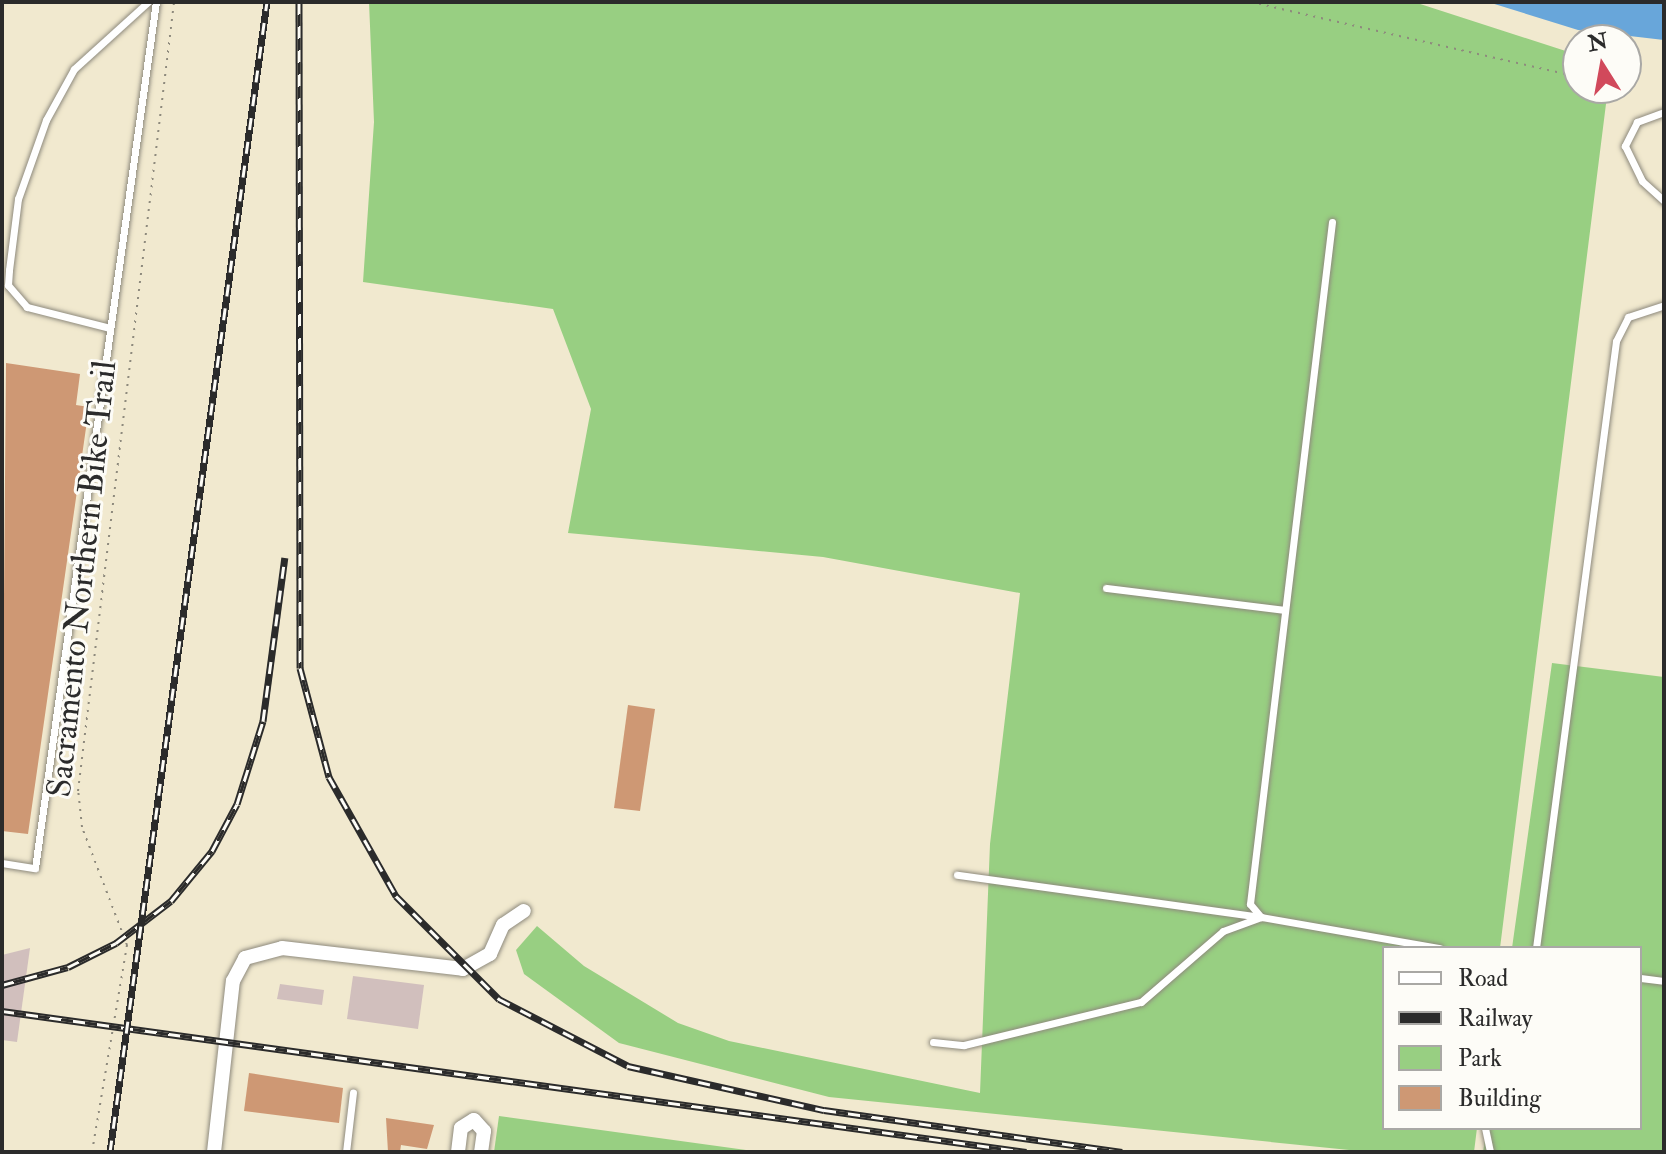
<!DOCTYPE html>
<style>
body{margin:0}
#map{position:relative;width:1666px;height:1154px;overflow:hidden;background:#f1e9cf;font-family:"IM FELL Double Pica",serif}
div>[style]{position:absolute}
[style*='--x']{left:calc(var(--x)*1px);top:calc(var(--y)*1px);width:calc(var(--w)*1px);rotate:calc(var(--a)*1deg)}
.industrial>*{inset:0;background:#d1bfbd}
.green>*{inset:0;background:#98cf82}
.water>*{inset:0;background:#68a6da}
.building>*{inset:0;background:#ce9874}
.path>*{height:2px;margin-top:-1px;transform-origin:0;background:repeating-linear-gradient(90deg,#8e8a7d 0 2px,transparent 0 8px)}
.roads{filter:drop-shadow(0 0 2px #8e8a7d) drop-shadow(0 0 2px #8e8a7d)}
.service>*{height:7px;margin:-3.5px;padding:0 3.5px;transform-origin:3.5px;border-radius:3.5px;background:#fff}
.minor>*{height:14px;margin:-7px;padding:0 7px;transform-origin:7px;border-radius:7px;background:#fff}
.rail>*{height:7px;margin-top:-3.5px;transform-origin:0;background:repeating-linear-gradient(90deg,#fdfcf7 0 12px,#2b2b2b 0 24px);box-sizing:border-box;border-block:2px solid #2b2b2b}
span{translate:-50% -50%;white-space:nowrap;text-align:center;line-height:1.15;-webkit-text-stroke:6px #fdfcf7;paint-order:stroke}
.street-label{font-size:34px;color:#2b2b2b}
.frame{position:absolute;inset:0;border:4px solid #2b2b2b;pointer-events:none}
.legend{position:absolute;left:1382px;top:946px;width:260px;height:184px;box-sizing:border-box;background:#fdfcf7;border:2px solid #a9a8a5;margin:0;padding:10px 14px;list-style:none;font-size:24px;color:#2b2b2b}
.legend li{display:flex;align-items:center;gap:16px;height:40px}
.legend b{width:40px;border:2px solid #a9a8a5}
.north{position:absolute;left:1562px;top:24px;width:80px;height:80px;box-sizing:border-box;background:#fdfcf7;border:2px solid #a9a8a5;border-radius:50%;rotate:349deg;font-size:22px;font-weight:700;line-height:32px;text-align:center;color:#2b2b2b}
.north::after{content:'';display:block;margin:auto;width:28px;height:36px;background:#d1495b;clip-path:polygon(50% 0,100% 100%,50% 72%,0 100%)}
</style>
<div id="map">
<div class="industrial">
<i style="clip-path:polygon(30px 948px,17px 1042px,2px 1040px,2px 955px)"></i>
<i style="clip-path:polygon(353px 976px,424px 985px,418px 1029px,347px 1019px)"></i>
<i style="clip-path:polygon(280px 984px,324px 990px,322px 1005px,277px 999px)"></i>
</div>
<div class="green">
<i style="clip-path:polygon(369px 2px,1414px 2px,1578px 55px,1578px 88px,1608px 88px,1500px 948px,1384px 948px,1384px 1128px,1477px 1128px,1474px 1152px,1369px 1152px,829px 1097px,619px 1043px,524px 974px,516px 950px,537px 926px,584px 966px,678px 1023px,729px 1041px,980px 1093px,990px 844px,1020px 593px,823px 557px,568px 533px,591px 409px,553px 309px,363px 282px,374px 122px)"></i>
<i style="clip-path:polygon(1552px 663px,1664px 677px,1664px 1152px,1483px 1152px,1487px 1128px,1640px 1128px,1640px 948px,1512px 948px)"></i>
<i style="clip-path:polygon(499px 1116px,746px 1150px,746px 1152px,494px 1152px)"></i>
</div>
<div class="water">
<i style="clip-path:polygon(1488px 2px,1664px 2px,1664px 40px,1578px 30px)"></i>
</div>
<div class="building">
<i style="clip-path:polygon(6px 363px,80px 374px,76px 405px,89px 407px,28px 834px,2px 831px)"></i>
<i style="clip-path:polygon(628px 705px,655px 709px,640px 811px,614px 808px)"></i>
<i style="clip-path:polygon(249px 1073px,343px 1088px,339px 1123px,244px 1111px)"></i>
<i style="clip-path:polygon(386px 1118px,434px 1125px,427px 1149px,401px 1145px,400px 1152px,388px 1152px)"></i>
</div>
<div class="path">
<i style="--x:1251;--y:2;--w:335;--a:12.9"></i>
<i style="--x:92;--y:1152;--w:210;--a:-80.4"></i>
<i style="--x:127;--y:945;--w:126;--a:-110.9"></i>
<i style="--x:82;--y:827;--w:36;--a:-96"></i>
<i style="--x:78;--y:791;--w:795;--a:-83.06"></i>
</div>
<div class="roads">
<div class="service">
<i style="--x:1664;--y:112;--w:29;--a:160"></i>
<i style="--x:1637;--y:122;--w:27;--a:117"></i>
<i style="--x:1625;--y:146;--w:39;--a:64"></i>
<i style="--x:1642;--y:181;--w:30;--a:42"></i>
<i style="--x:1332;--y:222;--w:687;--a:96.86"></i>
<i style="--x:1250;--y:904;--w:17;--a:50"></i>
<i style="--x:1261;--y:917;--w:181;--a:9.9"></i>
<i style="--x:110;--y:328;--w:86;--a:-165.8"></i>
<i style="--x:27;--y:307;--w:29;--a:-131"></i>
<i style="--x:8;--y:285;--w:15;--a:-86"></i>
<i style="--x:9;--y:270;--w:72;--a:-82.8"></i>
<i style="--x:18;--y:199;--w:84;--a:-70.5"></i>
<i style="--x:46;--y:120;--w:58;--a:-61.2"></i>
<i style="--x:74;--y:69;--w:100;--a:-42.2"></i>
<i style="--x:1106;--y:588;--w:179;--a:7"></i>
<i style="--x:2;--y:863;--w:33;--a:9"></i>
<i style="--x:35;--y:868;--w:874;--a:-82.05"></i>
<i style="--x:1536;--y:948;--w:612;--a:-82.49"></i>
<i style="--x:1616;--y:341;--w:27;--a:-63"></i>
<i style="--x:1628;--y:317;--w:38;--a:-18"></i>
<i style="--x:1640;--y:978;--w:24;--a:7"></i>
<i style="--x:933;--y:1042;--w:31;--a:6"></i>
<i style="--x:964;--y:1045;--w:182;--a:-13.7"></i>
<i style="--x:1141;--y:1002;--w:108;--a:-40.9"></i>
<i style="--x:1223;--y:931;--w:40;--a:-20.2"></i>
<i style="--x:1261;--y:917;--w:307;--a:-172.1"></i>
<i style="--x:1485;--y:1128;--w:25;--a:78"></i>
<i style="--x:346;--y:1152;--w:60;--a:-83.3"></i>
</div>
<div class="minor">
<i style="--x:214;--y:1152;--w:172;--a:-83.7"></i>
<i style="--x:233;--y:981;--w:26;--a:-62"></i>
<i style="--x:245;--y:958;--w:38;--a:-15"></i>
<i style="--x:282;--y:948;--w:182;--a:6.6"></i>
<i style="--x:463;--y:969;--w:31;--a:-29"></i>
<i style="--x:490;--y:954;--w:32;--a:-66"></i>
<i style="--x:503;--y:925;--w:25;--a:-34"></i>
<i style="--x:458;--y:1152;--w:24;--a:-83"></i>
<i style="--x:461;--y:1128;--w:15;--a:-32"></i>
<i style="--x:474;--y:1120;--w:15;--a:48"></i>
<i style="--x:484;--y:1131;--w:21;--a:98"></i>
</div>
</div>
<div class="rail">
<i style="--x:299;--y:2;--w:666;--a:89.91"></i>
<i style="--x:300;--y:668;--w:113;--a:75.1"></i>
<i style="--x:329;--y:777;--w:137;--a:60.6"></i>
<i style="--x:396;--y:896;--w:146;--a:45"></i>
<i style="--x:499;--y:999;--w:145;--a:27.4"></i>
<i style="--x:628;--y:1066;--w:201;--a:12.7"></i>
<i style="--x:824;--y:1110;--w:301;--a:8"></i>
<i style="--x:2;--y:985;--w:68;--a:-15.3"></i>
<i style="--x:68;--y:967;--w:54;--a:-26.6"></i>
<i style="--x:116;--y:943;--w:69;--a:-37.4"></i>
<i style="--x:171;--y:901;--w:65;--a:-50.6"></i>
<i style="--x:212;--y:851;--w:53;--a:-62"></i>
<i style="--x:237;--y:804;--w:87;--a:-72.6"></i>
<i style="--x:263;--y:721;--w:165;--a:-82.4"></i>
<i style="--x:2;--y:1011;--w:1034;--a:7.84"></i>
<i style="--x:110;--y:1152;--w:1161;--a:-82.23"></i>
</div>
<div class="street-label">
<span style="left:82px;top:579px;rotate:-84deg">Sacramento Northern Bike Trail</span>
</div>
<div class="frame"></div>
<ul class="legend">
<li><b style="height:10px;background:#fff"></b>Road</li>
<li><b style="height:10px;background:#2b2b2b"></b>Railway</li>
<li><b style="height:22px;background:#98cf82"></b>Park</li>
<li><b style="height:22px;background:#ce9874"></b>Building</li>
</ul>
<div class="north">N</div>
</div>
